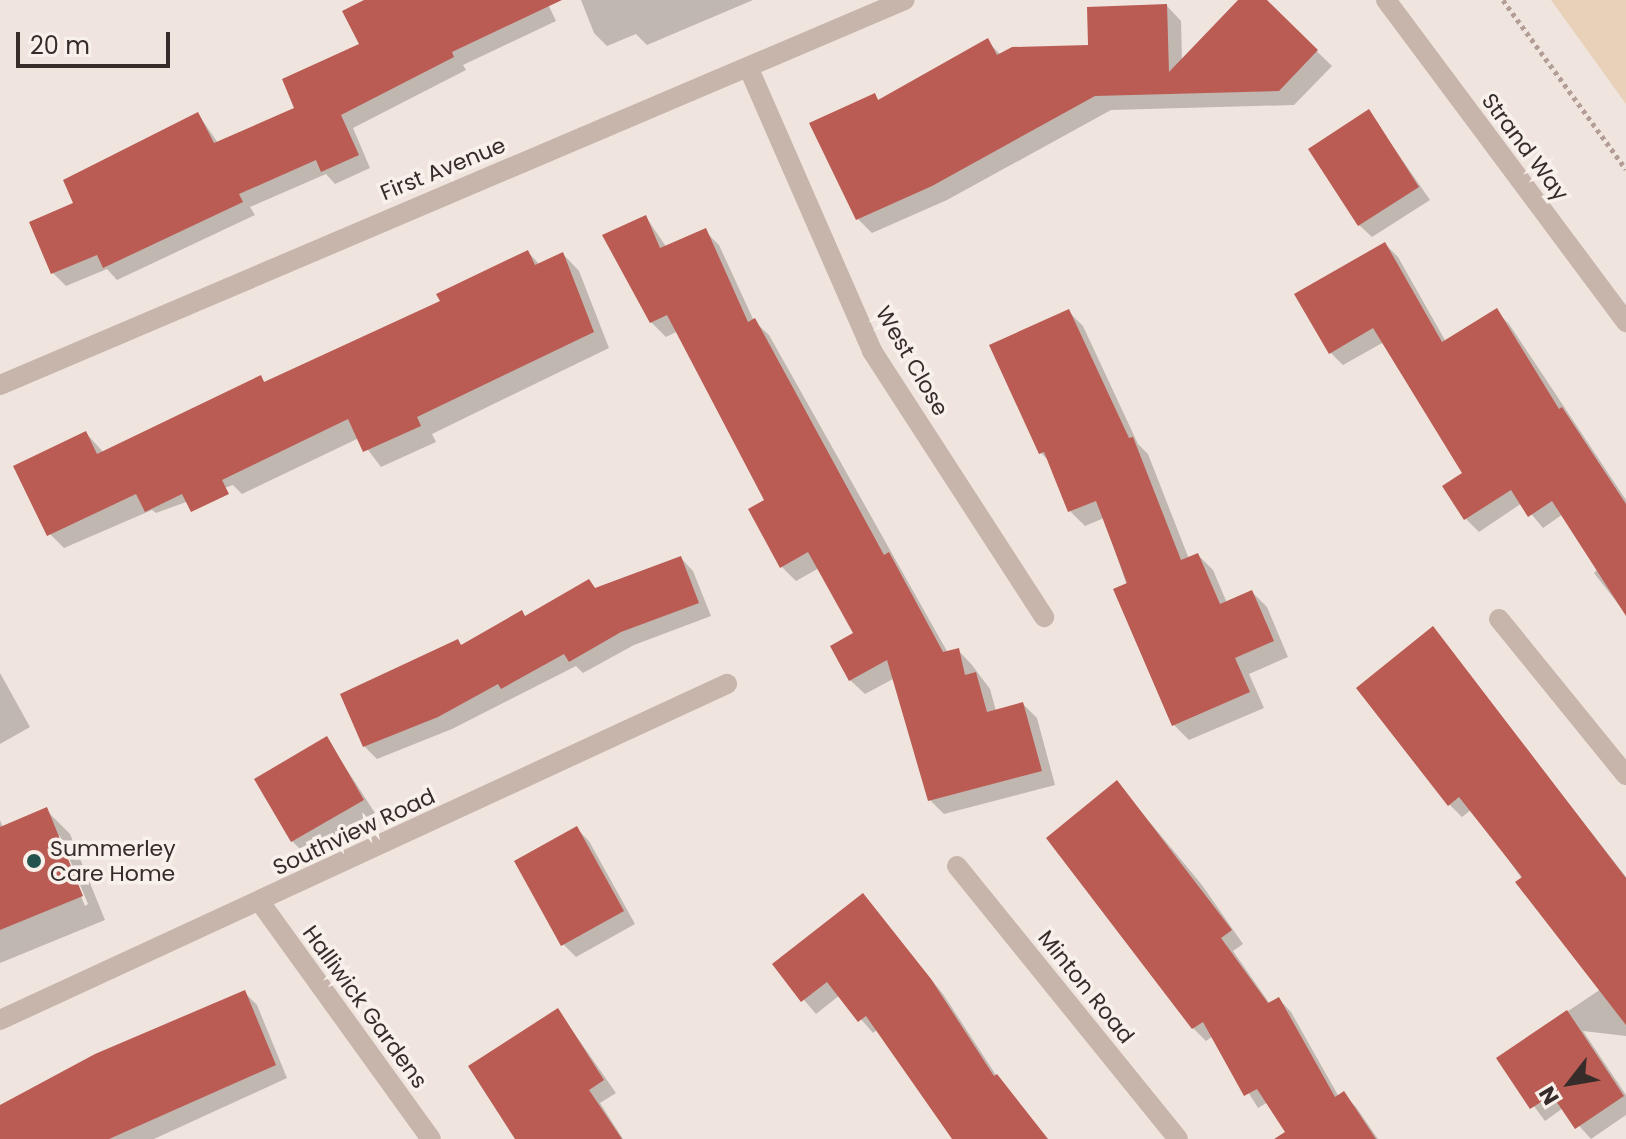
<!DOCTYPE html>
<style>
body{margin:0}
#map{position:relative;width:1626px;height:1139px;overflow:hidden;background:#f0e5de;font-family:Poppins,sans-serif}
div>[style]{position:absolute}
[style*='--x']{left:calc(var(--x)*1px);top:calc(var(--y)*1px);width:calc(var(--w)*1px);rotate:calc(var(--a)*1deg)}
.sand>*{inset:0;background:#e8d0b9}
.shadow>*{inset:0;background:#0003}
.building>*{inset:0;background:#ba5c53}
.path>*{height:5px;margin-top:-2.5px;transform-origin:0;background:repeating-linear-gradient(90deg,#b39e96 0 4px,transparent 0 8px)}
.street>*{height:20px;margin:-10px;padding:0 10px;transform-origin:10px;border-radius:10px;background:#c7b4ab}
.dots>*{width:22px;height:22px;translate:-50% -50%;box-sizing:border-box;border:4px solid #f8f0ea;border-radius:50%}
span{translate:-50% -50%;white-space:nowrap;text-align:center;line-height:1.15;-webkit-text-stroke:7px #f8f0ea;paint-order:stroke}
.street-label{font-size:22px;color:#362c2a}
.poi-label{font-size:22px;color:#362c2a}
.left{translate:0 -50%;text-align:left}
.north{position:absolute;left:1530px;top:1043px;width:80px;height:80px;-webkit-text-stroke:6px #f8f0ea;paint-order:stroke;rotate:239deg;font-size:22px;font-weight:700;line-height:32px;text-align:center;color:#362c2a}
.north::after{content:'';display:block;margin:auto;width:28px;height:36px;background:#362c2a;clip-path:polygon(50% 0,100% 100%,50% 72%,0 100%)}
.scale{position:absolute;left:16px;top:32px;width:154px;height:36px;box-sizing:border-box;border:4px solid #362c2a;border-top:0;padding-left:10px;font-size:24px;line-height:28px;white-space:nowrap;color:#362c2a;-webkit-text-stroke:6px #f8f0ea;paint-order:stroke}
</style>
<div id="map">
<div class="sand">
<i style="clip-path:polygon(1551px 0,1626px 0,1626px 104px)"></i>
</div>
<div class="shadow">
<i style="clip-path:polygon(368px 0,546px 0,556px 21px,463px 65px,466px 70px,353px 128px,370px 168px,335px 184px,326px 174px,250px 207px,255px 215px,117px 280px,107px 269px,66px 286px,53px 273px,75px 204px,198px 114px,218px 143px,297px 109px,362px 45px)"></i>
<i style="clip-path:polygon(581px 0,753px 0,647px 45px,636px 34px,607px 46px,594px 33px)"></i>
<i style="clip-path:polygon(1241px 0,1264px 0,1332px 66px,1294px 105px,1111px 110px,947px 200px,872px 233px,858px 219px,874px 96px,879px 101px,987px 41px,1001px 55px,1090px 47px,1167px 6px,1181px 21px,1182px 61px)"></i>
<i style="clip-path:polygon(1369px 112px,1430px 200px,1372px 237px,1359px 225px)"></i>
<i style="clip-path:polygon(646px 217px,667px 248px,705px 231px,719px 245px,754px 321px,769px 335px,948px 653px,958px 650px,972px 665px,990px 689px,996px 711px,1023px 704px,1037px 718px,1055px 785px,944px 814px,930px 800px,895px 678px,865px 694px,850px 680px,856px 634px,819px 568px,796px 581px,781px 566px,766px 501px,678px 331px,666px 337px,651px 322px)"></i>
<i style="clip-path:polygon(1385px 244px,1398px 257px,1446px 342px,1496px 311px,1509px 324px,1626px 500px,1626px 614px,1594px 573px,1598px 569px,1563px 514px,1543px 528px,1522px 503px,1479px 532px,1466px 519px,1444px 487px,1465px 473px,1384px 342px,1343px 365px,1330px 352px)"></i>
<i style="clip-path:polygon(528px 252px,540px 265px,563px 254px,579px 271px,609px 348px,432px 434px,436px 442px,381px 467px,359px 438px,242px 494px,233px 485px,156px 513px,152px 510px,64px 548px,47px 531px,86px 433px,104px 453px,260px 378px,266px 383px,442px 302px)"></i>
<i style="clip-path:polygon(1068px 311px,1083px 326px,1138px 444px,1148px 454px,1189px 559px,1198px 555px,1213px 570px,1227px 603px,1252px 592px,1267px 607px,1288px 657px,1249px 674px,1264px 708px,1189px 740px,1174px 725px,1104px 518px,1085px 526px,1070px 511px,1051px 463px,1041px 453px)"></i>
<i style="clip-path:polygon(681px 558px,693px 571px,711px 616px,634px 645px,583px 673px,576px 666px,452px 729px,377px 759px,364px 746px,526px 618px,589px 582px,597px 590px)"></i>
<i style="clip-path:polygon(1433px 629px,1626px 877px,1626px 1036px,1583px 1031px,1626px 1095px,1626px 1115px,1591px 1139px,1563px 1108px,1545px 1121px,1498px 1058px,1601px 989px,1472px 809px,1462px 817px,1449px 804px)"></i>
<i style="clip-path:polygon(0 673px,30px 727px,0 744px)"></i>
<i style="clip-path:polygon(327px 739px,375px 813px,305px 854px,292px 841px)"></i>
<i style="clip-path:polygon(1123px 790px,1202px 885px,1243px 944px,1233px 951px,1270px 1004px,1279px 999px,1291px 1012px,1339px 1097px,1343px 1094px,1356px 1107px,1378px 1139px,1294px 1139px,1268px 1102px,1258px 1108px,1213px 1036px,1206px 1041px,1193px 1028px,1049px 838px)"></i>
<i style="clip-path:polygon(evenodd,46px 810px,70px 834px,105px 920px,0 963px,0 820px,3px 828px,46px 810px,56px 836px,60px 836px,88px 904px,85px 906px,56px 836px)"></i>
<i style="clip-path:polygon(576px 828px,589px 841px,635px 924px,576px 957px,563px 944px)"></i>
<i style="clip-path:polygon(863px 895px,943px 994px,996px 1075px,1048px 1139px,957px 1139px,878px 1029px,873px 1033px,840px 995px,816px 1014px,774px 965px)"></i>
<i style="clip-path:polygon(244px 992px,257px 1005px,287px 1078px,154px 1139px,0 1139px,0 1107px)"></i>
<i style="clip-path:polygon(558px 1010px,616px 1093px,600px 1103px,623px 1139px,518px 1139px)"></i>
</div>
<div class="building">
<i style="clip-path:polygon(364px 0,562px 0,452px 52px,454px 57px,341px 115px,359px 155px,321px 172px,316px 160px,239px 194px,243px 202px,103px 268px,97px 255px,51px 274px,29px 222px,73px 203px,63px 180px,198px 112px,214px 143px,294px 108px,282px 79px,359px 44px,342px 11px)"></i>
<i style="clip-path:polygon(1238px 0,1267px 0,1318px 50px,1279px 91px,1095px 96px,932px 186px,856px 220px,809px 123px,875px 93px,878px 100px,988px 38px,997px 55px,1012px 47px,1088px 45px,1087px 7px,1167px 4px,1169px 72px)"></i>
<i style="clip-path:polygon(1369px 109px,1419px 187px,1358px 226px,1308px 149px)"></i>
<i style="clip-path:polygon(646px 215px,660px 248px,706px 228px,748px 322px,755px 318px,884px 555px,889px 552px,943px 652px,959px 648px,965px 675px,976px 672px,987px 712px,1023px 702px,1042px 771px,928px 801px,887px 660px,849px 681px,830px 646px,853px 633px,808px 552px,780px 568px,748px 509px,764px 500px,667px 315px,650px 323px,602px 235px)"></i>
<i style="clip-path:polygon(1385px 242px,1442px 342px,1497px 308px,1559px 409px,1562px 407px,1626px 504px,1626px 616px,1552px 501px,1528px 517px,1511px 490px,1464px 520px,1442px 486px,1462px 473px,1373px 328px,1329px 354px,1294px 294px)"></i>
<i style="clip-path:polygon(528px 250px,535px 265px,563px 252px,594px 332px,417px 417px,421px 426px,363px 452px,348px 419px,222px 480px,229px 494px,191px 512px,182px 494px,145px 512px,136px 494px,47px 536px,13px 466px,86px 431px,97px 454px,261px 375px,264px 382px,440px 301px,436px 294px)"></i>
<i style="clip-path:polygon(1069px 309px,1129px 438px,1133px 437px,1181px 560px,1198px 553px,1220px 604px,1252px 590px,1274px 641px,1235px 658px,1250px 692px,1172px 726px,1113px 589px,1127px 583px,1096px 501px,1068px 512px,1044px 452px,1039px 454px,989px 345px)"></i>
<i style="clip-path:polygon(681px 556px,699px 603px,621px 632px,569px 662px,564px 654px,501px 689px,498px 684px,438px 717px,363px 747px,340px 694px,458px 639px,461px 645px,522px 610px,525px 616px,589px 579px,595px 588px)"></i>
<i style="clip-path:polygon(1433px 626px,1626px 878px,1626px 1025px,1515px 882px,1522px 877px,1459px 797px,1448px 806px,1356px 688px)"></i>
<i style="clip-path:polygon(327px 736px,364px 800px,291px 842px,254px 779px)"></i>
<i style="clip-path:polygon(1117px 780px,1232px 930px,1221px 938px,1268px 1003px,1279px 997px,1335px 1097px,1344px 1091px,1376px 1139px,1274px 1139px,1285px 1132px,1257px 1089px,1244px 1096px,1203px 1022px,1192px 1029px,1046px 838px)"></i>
<i style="clip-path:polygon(47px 807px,83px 896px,0 930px,0 827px)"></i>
<i style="clip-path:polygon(577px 826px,624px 911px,561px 946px,514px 861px)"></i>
<i style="clip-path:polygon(863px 893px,931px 979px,994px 1076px,997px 1074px,1048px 1139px,952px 1139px,866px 1016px,858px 1022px,827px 982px,801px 1002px,772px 964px)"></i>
<i style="clip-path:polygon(245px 990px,276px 1065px,109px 1139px,0 1139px,0 1105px,95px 1054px)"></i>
<i style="clip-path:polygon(558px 1008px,604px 1080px,589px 1090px,622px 1139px,515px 1139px,468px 1066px)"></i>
<i style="clip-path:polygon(1567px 1010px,1624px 1096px,1575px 1129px,1552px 1095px,1530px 1109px,1496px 1058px)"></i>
</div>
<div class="path">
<i style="--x:1503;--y:0;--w:209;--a:54"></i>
</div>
<div class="street">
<i style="--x:1386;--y:0;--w:402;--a:53.3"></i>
<i style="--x:749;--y:69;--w:308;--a:66.4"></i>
<i style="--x:872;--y:351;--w:317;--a:57.1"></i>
<i style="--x:0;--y:385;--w:983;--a:-23.05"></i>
<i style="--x:1499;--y:619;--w:201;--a:50.9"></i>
<i style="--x:957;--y:866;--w:351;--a:51"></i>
<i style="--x:260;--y:902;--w:292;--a:54.2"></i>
<i style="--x:0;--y:1020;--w:801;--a:-24.81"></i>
</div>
<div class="dots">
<i style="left:34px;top:861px;background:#23534f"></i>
</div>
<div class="street-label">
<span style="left:1525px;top:147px;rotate:53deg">Strand Way</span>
<span style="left:443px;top:169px;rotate:-22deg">First Avenue</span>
<span style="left:912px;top:361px;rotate:60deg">West Close</span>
<span style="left:354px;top:832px;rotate:-25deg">Southview Road</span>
<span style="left:1086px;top:987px;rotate:51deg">Minton Road</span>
<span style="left:365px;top:1007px;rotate:54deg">Halliwick Gardens</span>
</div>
<div class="poi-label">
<span class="left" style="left:50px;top:861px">Summerley<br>Care Home</span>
</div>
<div class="north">N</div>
<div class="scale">20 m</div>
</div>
